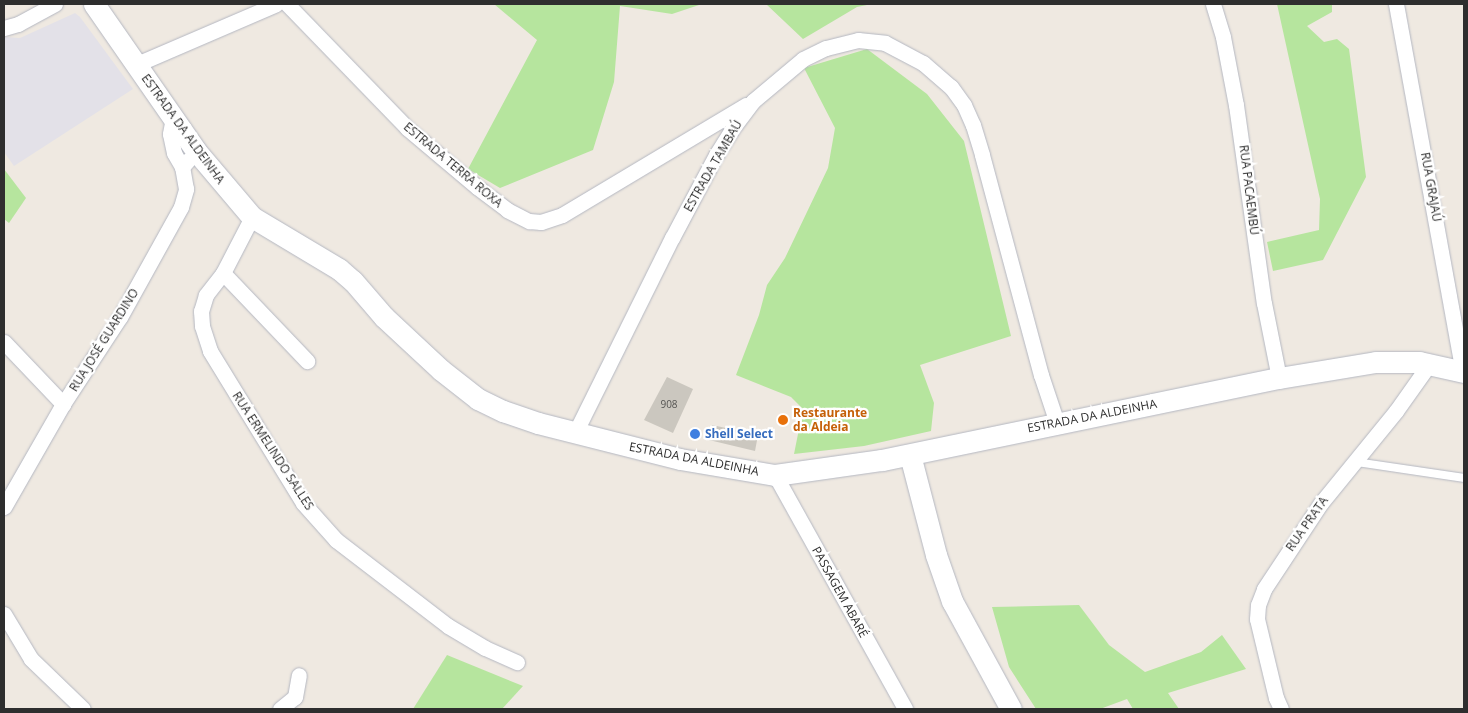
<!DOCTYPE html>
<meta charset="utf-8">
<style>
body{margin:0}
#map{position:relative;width:1468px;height:713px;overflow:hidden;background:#efe9e1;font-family:"Open Sans",sans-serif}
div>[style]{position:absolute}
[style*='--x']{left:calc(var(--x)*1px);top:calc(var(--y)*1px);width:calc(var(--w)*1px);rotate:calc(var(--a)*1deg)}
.industrial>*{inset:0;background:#e3e1e8}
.green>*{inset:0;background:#b6e59e}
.building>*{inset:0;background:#cbc7bf}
.roads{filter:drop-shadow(0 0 1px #b4b7c1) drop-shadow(0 0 1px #b4b7c1)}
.lane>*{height:8px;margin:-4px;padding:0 4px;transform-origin:4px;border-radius:4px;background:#fff}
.street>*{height:15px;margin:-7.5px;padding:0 7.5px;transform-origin:7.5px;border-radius:7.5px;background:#fff}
.secondary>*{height:21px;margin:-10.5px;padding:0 10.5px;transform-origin:10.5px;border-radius:10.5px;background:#fff}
.dots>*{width:14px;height:14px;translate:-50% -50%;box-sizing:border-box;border:2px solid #fff;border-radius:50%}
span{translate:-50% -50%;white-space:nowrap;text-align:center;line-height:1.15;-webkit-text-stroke:4.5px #fff;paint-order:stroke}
.number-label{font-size:10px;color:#555452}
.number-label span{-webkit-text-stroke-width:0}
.street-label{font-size:12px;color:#2e2e2e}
.food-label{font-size:12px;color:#c56008;font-weight:700}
.left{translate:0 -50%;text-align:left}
.shop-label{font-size:12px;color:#366cbe;font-weight:700}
.frame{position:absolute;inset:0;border:5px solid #2e2e2e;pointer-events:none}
</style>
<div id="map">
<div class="industrial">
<i style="clip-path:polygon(75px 13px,80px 17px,133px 89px,14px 166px,4px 152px,4px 37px,20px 38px)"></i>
</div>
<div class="green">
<i style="clip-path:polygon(494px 4px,702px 4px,672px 14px,620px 6px,614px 82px,593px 150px,500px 188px,468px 169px,537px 40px)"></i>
<i style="clip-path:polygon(766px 4px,872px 4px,857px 7px,803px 39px)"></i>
<i style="clip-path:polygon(1277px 4px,1332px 4px,1332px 12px,1307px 26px,1324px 42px,1337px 39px,1349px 49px,1366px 177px,1323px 260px,1273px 271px,1267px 242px,1319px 230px,1320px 199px)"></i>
<i style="clip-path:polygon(867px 49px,927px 94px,964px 141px,1011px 336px,920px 365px,934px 403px,931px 431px,864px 446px,794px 454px,803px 409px,791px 397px,736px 375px,759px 315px,767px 285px,785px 258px,828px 168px,835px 128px,804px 68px)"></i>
<i style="clip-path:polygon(4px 169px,26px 198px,9px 223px,4px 219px)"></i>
<i style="clip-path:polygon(1079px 605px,1109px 645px,1145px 672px,1201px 652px,1222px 635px,1246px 669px,1168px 693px,1179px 709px,1133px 709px,1127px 699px,1100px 709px,1036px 709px,1009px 667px,992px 607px)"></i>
<i style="clip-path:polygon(447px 655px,523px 686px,502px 709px,413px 709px)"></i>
</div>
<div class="building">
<i style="clip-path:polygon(667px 377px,693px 389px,673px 433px,644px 420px)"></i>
<i style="clip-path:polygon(712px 425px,758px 435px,755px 451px,709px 440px)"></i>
</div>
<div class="roads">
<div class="lane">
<i style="--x:1356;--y:462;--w:109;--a:8.4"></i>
</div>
<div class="street">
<i style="--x:287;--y:4;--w:173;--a:45.9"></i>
<i style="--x:407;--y:128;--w:92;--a:40.1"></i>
<i style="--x:477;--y:187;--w:38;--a:37"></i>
<i style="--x:507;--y:210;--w:25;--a:27"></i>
<i style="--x:529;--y:221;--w:12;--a:5"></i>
<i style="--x:541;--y:222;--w:22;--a:-18"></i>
<i style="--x:562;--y:215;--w:214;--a:-30.9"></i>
<i style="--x:1213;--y:4;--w:34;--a:73"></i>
<i style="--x:1223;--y:37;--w:69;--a:79.2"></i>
<i style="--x:1236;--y:105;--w:200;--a:82"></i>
<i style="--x:1264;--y:303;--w:76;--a:78.7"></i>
<i style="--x:1396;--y:4;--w:374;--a:79.7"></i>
<i style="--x:4;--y:28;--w:15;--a:-16"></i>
<i style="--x:18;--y:24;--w:42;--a:-28.4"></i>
<i style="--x:137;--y:64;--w:151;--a:-23.3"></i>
<i style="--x:173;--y:118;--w:16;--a:101"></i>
<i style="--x:170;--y:134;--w:19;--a:78"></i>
<i style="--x:174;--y:153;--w:16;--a:60"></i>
<i style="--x:182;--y:167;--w:9;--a:-49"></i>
<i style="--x:252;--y:217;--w:63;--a:117.4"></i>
<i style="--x:223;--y:273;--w:28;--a:128"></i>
<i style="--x:206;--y:295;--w:17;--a:107"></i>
<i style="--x:201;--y:311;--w:15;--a:86"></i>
<i style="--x:202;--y:326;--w:26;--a:72"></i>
<i style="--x:210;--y:351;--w:178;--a:58.5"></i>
<i style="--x:303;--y:503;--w:50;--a:48.3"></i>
<i style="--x:336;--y:540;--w:141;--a:37.5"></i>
<i style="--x:448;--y:626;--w:43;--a:30.7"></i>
<i style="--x:485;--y:648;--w:35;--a:24"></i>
<i style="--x:223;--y:273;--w:122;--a:46.3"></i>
<i style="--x:4;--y:342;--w:86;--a:46.4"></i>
<i style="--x:575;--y:433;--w:218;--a:-63.6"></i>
<i style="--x:672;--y:238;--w:94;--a:-62.1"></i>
<i style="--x:716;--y:155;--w:36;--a:-58"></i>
<i style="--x:735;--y:125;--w:30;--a:-53"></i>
<i style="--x:753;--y:101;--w:65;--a:-40"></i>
<i style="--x:803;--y:59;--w:25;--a:-26"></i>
<i style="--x:826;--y:48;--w:33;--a:-14"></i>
<i style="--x:858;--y:40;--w:27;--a:6"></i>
<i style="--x:885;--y:43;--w:43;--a:27.8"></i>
<i style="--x:923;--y:63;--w:37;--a:41"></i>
<i style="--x:951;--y:87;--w:22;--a:54"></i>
<i style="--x:964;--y:105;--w:22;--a:66"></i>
<i style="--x:973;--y:125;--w:31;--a:73"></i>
<i style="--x:982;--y:155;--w:228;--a:75"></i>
<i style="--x:1041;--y:375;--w:51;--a:71.6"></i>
<i style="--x:775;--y:475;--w:268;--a:60.9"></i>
<i style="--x:4;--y:507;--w:119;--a:-60.2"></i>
<i style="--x:63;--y:404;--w:104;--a:-56.8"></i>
<i style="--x:120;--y:317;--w:126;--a:-61"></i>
<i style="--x:181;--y:207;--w:19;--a:-74"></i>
<i style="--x:186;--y:189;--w:22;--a:-100"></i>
<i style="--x:4;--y:614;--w:52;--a:59"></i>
<i style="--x:31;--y:659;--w:72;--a:43.9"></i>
<i style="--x:280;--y:709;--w:19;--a:-39"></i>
<i style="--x:295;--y:697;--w:22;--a:-80"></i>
<i style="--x:1281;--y:709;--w:12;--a:-114"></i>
<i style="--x:1276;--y:698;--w:81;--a:-103.5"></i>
<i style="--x:1257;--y:619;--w:14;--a:-86"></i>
<i style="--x:1258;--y:605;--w:17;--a:-69"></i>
<i style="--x:1264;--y:589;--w:103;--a:-56.5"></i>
<i style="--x:1321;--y:503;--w:119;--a:-50.8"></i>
<i style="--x:1396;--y:411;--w:59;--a:-54.7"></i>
</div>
<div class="secondary">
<i style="--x:94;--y:4;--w:179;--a:55.2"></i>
<i style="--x:196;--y:151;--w:87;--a:49.7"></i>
<i style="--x:252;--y:217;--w:101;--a:30.9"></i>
<i style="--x:339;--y:269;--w:18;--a:41"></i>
<i style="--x:353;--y:281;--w:48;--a:49.3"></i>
<i style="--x:384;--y:317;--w:78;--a:42.9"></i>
<i style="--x:441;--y:370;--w:47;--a:38.1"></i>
<i style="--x:478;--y:399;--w:28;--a:26"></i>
<i style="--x:503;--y:411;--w:37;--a:19"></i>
<i style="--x:538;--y:423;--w:146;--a:14.2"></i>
<i style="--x:680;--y:459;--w:96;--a:9.6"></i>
<i style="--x:775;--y:475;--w:108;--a:-8"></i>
<i style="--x:882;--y:460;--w:405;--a:-11.7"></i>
<i style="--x:1279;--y:378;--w:98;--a:-9.4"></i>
<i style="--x:1376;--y:362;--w:43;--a:0"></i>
<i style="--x:1419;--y:362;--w:46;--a:12.5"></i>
<i style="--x:910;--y:455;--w:103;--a:75.4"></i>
<i style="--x:936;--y:555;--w:49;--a:70.8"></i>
<i style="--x:952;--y:601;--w:123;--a:61.4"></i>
</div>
</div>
<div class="dots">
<i style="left:783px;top:420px;background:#e8710a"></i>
<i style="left:695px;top:434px;background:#3f7fe0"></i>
</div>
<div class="number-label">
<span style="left:669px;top:405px">908</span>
</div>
<div class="street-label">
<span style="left:183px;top:129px;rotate:54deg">ESTRADA DA ALDEINHA</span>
<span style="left:453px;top:165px;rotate:40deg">ESTRADA TERRA ROXA</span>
<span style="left:713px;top:166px;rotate:-60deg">ESTRADA TAMBAÚ</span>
<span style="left:1431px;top:187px;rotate:80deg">RUA GRAJAÚ</span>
<span style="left:1249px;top:190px;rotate:83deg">RUA PACAEMBÚ</span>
<span style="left:104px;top:340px;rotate:-58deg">RUA JOSÉ GUARDINO</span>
<span style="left:1092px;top:416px;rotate:-11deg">ESTRADA DA ALDEINHA</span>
<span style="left:273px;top:451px;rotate:57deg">RUA ERMELINDO SALLES</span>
<span style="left:694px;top:459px;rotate:11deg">ESTRADA DA ALDEINHA</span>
<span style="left:1307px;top:524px;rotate:-55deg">RUA PRATA</span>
<span style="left:840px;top:592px;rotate:61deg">PASSAGEM ABARÉ</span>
</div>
<div class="food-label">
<span class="left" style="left:793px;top:420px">Restaurante<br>da Aldeia</span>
</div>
<div class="shop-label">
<span class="left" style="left:705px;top:434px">Shell Select</span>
</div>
<div class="frame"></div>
</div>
